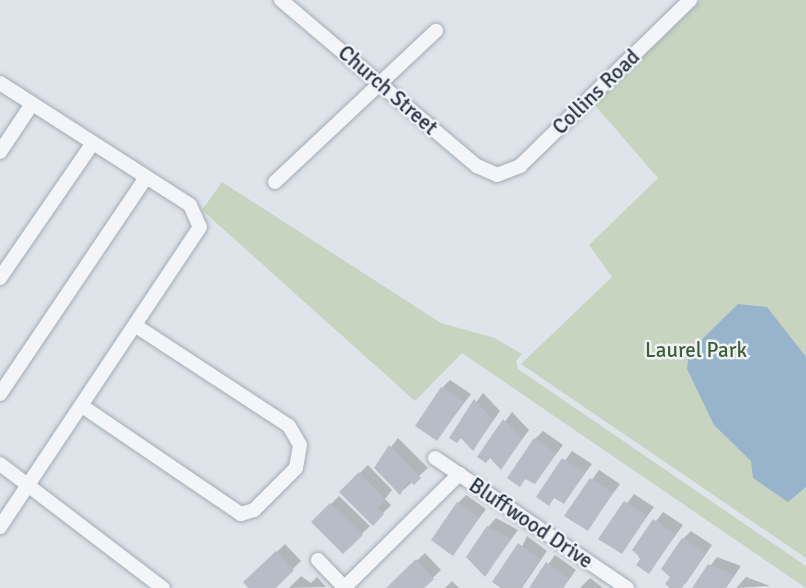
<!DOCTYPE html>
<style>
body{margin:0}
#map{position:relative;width:806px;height:588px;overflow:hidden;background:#dfe4ea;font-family:Signika,sans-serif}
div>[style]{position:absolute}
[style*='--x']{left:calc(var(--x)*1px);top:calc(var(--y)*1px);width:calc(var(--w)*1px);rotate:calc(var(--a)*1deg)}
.green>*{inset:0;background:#c6d4c0}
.water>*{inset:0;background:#98b4cd}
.shadow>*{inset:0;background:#0003}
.building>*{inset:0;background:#b6bdc7}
.roads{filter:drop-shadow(0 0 2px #a4abb4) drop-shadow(0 0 2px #a4abb4)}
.minor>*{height:14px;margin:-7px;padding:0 7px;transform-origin:7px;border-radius:7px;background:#f3f5f8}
span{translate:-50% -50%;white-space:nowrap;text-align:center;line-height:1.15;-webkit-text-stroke:5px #eff3f7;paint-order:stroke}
.street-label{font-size:21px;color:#273242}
.park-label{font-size:21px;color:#3e5f33}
</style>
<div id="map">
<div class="green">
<i style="clip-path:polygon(701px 0,806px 0,806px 558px,521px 364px,612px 277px,589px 245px,658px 178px,593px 103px)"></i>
<i style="clip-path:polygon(222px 182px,441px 323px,495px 338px,522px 354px,516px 361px,518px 369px,806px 566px,806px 588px,462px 353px,415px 401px,202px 210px)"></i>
</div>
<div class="water">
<i style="clip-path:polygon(738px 304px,767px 307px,806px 357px,806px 487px,788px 502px,753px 478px,751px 461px,714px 425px,687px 369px,689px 352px)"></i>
</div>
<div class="shadow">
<i style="clip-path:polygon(450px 380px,471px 394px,437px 439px,442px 388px)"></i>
<i style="clip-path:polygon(483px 393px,500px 411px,473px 449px,462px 437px,451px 437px)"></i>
<i style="clip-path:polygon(512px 412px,529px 430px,501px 468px,492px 457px,479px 457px)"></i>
<i style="clip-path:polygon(543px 431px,563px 445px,535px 482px,526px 478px,520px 485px,535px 439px)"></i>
<i style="clip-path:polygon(398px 438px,428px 468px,400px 493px,375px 468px)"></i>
<i style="clip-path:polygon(572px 451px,592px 464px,564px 502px,555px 497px,549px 504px,538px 497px)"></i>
<i style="clip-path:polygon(368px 465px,392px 490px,385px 499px,391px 505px,373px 523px,341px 492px)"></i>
<i style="clip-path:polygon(599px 470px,620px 484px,587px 529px,566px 516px)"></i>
<i style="clip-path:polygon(634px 494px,654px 507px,621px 552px,600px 539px)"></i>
<i style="clip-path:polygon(466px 495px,486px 509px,453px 554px,458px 503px)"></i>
<i style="clip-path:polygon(339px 496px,370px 526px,343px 552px,313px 522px)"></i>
<i style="clip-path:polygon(663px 512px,683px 525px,649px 572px,634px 550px)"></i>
<i style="clip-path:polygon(496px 518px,518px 530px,485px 575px,488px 527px)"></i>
<i style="clip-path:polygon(691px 531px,712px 545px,686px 583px,673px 588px,683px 539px)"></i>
<i style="clip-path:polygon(527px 536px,547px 551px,522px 588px,503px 588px)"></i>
<i style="clip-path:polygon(285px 544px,301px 561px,273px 588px,251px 588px,245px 582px)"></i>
<i style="clip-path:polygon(425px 553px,441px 570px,422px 588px,388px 588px)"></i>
<i style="clip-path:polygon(555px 555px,576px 570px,563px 588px,531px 588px)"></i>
<i style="clip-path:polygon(717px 557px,741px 566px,726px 588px,694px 588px)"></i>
<i style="clip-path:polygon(301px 576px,311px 583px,317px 577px,326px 587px,289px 588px)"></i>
<i style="clip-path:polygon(746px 577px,770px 586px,736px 588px)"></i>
<i style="clip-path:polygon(590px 578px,603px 588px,580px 588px)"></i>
<i style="clip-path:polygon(452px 581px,459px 588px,445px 588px)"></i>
</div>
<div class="building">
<i style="clip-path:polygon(441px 387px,464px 402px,437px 441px,415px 426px)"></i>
<i style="clip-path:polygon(474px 399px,493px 420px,473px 451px,461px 438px,457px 443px,449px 438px)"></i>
<i style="clip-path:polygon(503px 419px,522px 439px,501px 470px,490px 458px,486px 463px,477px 457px)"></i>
<i style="clip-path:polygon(534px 438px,556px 454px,535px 484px,525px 479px,520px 487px,507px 478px)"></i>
<i style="clip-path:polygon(389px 445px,421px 478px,414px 485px,409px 480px,400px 495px,374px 468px)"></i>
<i style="clip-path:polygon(562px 458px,585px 473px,564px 504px,554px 498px,549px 506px,536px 497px)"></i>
<i style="clip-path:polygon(359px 472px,385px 499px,378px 508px,384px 514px,373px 526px,339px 492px)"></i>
<i style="clip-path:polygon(590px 478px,613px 493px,588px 531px,564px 516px)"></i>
<i style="clip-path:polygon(624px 501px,647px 516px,622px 554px,598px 539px)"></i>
<i style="clip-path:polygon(457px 502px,479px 518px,453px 556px,431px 540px)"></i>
<i style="clip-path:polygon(330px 503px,363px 535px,343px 554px,311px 522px)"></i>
<i style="clip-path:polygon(653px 519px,676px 534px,649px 574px,636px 565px,641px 558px,632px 550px)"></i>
<i style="clip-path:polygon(487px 526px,511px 539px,485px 577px,466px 557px)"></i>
<i style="clip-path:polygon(682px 538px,705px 553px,682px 588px,670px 588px,665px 584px,670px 577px,661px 569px)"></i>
<i style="clip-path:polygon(518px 543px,540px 559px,521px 588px,501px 588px,492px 582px)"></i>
<i style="clip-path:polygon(276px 551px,294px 570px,276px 588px,248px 588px,243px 582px)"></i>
<i style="clip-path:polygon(416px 559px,434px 579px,424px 588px,386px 588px)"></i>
<i style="clip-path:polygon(546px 562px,569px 579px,562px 588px,529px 588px)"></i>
<i style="clip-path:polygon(708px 564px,734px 575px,725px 588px,692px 588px)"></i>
</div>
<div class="roads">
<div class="minor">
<i style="--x:281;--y:0;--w:257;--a:40.3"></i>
<i style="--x:477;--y:166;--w:22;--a:24"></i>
<i style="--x:497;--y:175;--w:25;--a:-21"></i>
<i style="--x:520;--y:166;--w:238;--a:-44.3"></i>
<i style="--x:0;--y:83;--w:226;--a:32.7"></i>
<i style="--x:190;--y:205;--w:24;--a:66"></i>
<i style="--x:200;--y:227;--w:361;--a:123.7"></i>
<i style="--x:0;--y:152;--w:58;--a:-56.3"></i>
<i style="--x:275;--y:182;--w:221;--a:-43.2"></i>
<i style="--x:0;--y:278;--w:163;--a:-55.5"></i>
<i style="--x:0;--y:394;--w:259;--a:-56"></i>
<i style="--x:82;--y:406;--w:192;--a:34.2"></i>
<i style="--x:241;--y:514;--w:14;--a:-17"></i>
<i style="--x:254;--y:510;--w:59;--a:-45"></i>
<i style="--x:296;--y:468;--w:23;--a:-80"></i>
<i style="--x:300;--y:445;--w:22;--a:-120"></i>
<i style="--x:289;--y:426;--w:183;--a:-146.8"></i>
<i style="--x:435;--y:458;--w:232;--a:34.1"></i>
<i style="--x:0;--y:464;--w:205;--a:37.3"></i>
<i style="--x:318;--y:560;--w:39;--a:46"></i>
<i style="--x:345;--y:587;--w:161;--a:-44.7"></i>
</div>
</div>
<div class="street-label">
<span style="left:388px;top:90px;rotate:41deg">Church Street</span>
<span style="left:596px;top:92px;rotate:-44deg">Collins Road</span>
<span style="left:531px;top:523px;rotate:34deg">Bluffwood Drive</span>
</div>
<div class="park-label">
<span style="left:696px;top:350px">Laurel Park</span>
</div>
</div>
